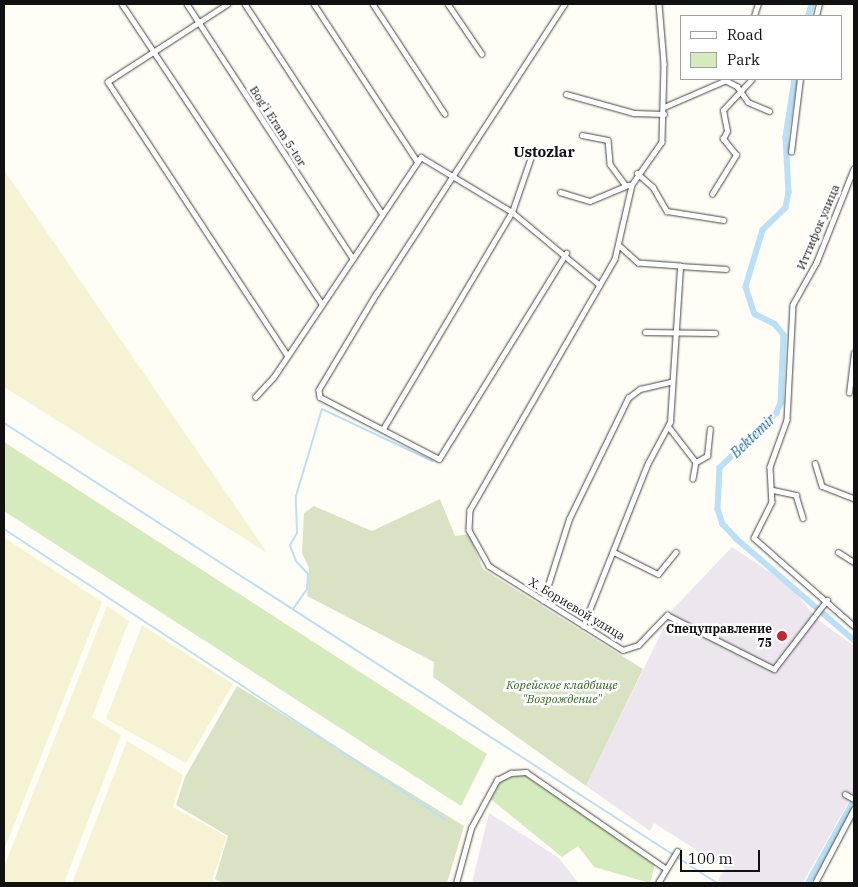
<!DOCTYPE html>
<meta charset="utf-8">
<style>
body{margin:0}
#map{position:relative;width:858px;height:887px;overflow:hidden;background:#fffdf5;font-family:"IBM Plex Serif",serif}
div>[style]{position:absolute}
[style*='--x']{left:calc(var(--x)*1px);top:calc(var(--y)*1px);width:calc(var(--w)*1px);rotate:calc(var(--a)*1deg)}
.industrial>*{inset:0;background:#eee6ef}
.farmland>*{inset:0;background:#f6f3d4}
.green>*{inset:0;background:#d5ebbd}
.cemetery>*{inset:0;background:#d9e3c4}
.stream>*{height:2px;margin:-1px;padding:0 1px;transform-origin:1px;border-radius:1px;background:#b9e0f7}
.canal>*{height:5.5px;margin:-2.75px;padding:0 2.75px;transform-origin:2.75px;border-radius:2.75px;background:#b9e0f7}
.roads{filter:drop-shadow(0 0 1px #444) drop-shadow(0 0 1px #444)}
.street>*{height:4.5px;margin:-2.25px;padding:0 2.25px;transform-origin:2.25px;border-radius:2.25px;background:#fff}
.dots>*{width:14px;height:14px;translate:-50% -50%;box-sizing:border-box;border:2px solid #fff;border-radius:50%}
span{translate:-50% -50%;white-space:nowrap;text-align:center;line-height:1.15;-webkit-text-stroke:5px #fff;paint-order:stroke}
.street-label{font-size:12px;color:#111}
.poi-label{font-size:12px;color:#111;font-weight:700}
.right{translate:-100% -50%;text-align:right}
.park-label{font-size:12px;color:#2f6b1f;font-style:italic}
.water-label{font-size:14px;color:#1768a6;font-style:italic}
.quarter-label{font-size:15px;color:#111;font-weight:700}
.frame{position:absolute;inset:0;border:5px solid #111;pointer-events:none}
.legend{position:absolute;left:680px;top:15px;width:162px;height:65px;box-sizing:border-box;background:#fff;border:1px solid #a0a0a0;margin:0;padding:6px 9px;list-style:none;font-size:15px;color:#111}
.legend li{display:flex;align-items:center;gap:10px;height:25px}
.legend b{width:25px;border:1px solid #a0a0a0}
.scale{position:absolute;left:680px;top:850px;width:80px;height:22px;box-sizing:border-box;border:2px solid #111;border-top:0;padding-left:6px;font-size:15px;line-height:18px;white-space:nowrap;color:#111;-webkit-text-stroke:4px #fff;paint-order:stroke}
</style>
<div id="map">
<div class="industrial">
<i style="clip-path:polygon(732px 547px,789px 585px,818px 620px,854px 646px,854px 792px,803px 883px,723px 883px,718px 880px,725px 868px,654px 823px,650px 831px,586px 786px,673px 609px)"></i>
<i style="clip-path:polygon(489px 813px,559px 858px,578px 883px,472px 883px)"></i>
</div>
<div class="farmland">
<i style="clip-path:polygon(4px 170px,268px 554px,269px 554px,4px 387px)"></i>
<i style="clip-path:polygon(5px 538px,102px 602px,4px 850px,4px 540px)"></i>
<i style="clip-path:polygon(107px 606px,129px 621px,92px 717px,121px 735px,64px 883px,4px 883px,4px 867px)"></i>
<i style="clip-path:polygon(142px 625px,233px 684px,186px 763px,106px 719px)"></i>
<i style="clip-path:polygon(127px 741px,183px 775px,173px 807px,227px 837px,212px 880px,217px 883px,72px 883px)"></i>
</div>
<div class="green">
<i style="clip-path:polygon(4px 442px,487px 754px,461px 806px,4px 511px)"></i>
<i style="clip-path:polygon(523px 774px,655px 864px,650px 883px,594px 867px,578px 846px,562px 857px,488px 797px,502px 780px)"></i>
</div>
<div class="cemetery">
<i style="clip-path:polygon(440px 499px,455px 536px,469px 534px,483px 569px,643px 669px,586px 786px,433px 677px,434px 662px,307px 596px,309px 568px,302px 553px,304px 513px,314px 506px,372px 531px)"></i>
<i style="clip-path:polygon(237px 686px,464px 826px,447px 883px,223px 883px,215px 879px,228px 836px,176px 805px,185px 777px)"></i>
</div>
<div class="stream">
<i style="--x:4;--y:423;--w:849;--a:32.83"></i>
<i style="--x:4;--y:529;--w:529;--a:33.36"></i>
<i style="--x:293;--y:609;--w:24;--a:-55"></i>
<i style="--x:307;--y:589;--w:15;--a:-86"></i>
<i style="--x:308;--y:574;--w:18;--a:-133"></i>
<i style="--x:296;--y:561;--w:17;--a:-111"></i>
<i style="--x:290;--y:545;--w:14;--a:-60"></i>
<i style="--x:297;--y:533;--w:37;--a:-92"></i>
<i style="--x:296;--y:496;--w:91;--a:-73.4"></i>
<i style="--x:322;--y:409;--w:122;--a:25.3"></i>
</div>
<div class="canal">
<i style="--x:808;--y:16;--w:13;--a:-72"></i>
<i style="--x:795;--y:79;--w:59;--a:98.8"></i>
<i style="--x:786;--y:137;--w:55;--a:86.9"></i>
<i style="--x:789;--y:192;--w:16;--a:101"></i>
<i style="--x:786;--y:208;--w:32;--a:136"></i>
<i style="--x:763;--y:230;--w:59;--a:106.6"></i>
<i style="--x:746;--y:287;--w:28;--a:72"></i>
<i style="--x:755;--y:314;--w:22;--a:27"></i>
<i style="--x:775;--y:324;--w:14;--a:51"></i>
<i style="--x:784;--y:335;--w:68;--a:92.5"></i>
<i style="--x:781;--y:403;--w:11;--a:112"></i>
<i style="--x:777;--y:413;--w:79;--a:136"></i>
<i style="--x:720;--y:468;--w:41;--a:92.8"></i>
<i style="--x:718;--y:509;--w:16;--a:72"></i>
<i style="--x:723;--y:524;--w:21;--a:47"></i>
<i style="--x:737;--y:539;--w:155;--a:40.8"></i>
<i style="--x:808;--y:883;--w:95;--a:-61"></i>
</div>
<div class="roads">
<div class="street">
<i style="--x:122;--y:4;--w:361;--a:56.3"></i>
<i style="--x:187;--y:4;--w:304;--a:56.9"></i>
<i style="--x:228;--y:4;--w:143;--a:147"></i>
<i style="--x:108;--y:82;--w:326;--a:56.7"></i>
<i style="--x:245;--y:4;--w:250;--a:56.8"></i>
<i style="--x:314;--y:4;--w:186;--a:56.7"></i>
<i style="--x:373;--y:4;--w:131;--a:56.8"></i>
<i style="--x:448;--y:4;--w:60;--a:55.8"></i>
<i style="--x:565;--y:4;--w:345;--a:123"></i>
<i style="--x:377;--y:293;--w:113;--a:120.9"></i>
<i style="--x:319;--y:390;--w:7;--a:82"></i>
<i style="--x:320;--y:397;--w:134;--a:27.5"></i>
<i style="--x:439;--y:459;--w:242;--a:-58.3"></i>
<i style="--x:659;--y:4;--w:60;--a:85.2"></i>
<i style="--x:664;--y:64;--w:78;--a:91.5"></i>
<i style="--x:662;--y:142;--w:52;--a:124.9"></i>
<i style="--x:632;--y:185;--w:76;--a:102.9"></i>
<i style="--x:615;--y:259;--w:290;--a:120"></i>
<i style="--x:470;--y:510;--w:20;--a:93"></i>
<i style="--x:469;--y:530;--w:41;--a:60.9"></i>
<i style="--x:489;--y:566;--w:158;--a:32.1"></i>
<i style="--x:623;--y:650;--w:16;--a:-18"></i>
<i style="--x:638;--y:645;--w:42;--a:-46"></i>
<i style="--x:667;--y:615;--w:120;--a:26.8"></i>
<i style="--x:774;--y:669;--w:87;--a:-52.5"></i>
<i style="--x:754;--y:16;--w:13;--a:-72"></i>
<i style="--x:816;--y:16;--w:12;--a:-76"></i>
<i style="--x:723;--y:79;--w:16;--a:27"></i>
<i style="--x:737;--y:86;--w:19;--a:55"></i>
<i style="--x:748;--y:102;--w:23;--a:23"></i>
<i style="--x:566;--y:94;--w:71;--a:15.6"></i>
<i style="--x:634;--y:113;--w:30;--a:2"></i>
<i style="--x:664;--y:107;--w:65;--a:-23.4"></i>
<i style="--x:582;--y:135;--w:26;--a:11"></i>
<i style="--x:608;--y:140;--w:24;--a:85"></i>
<i style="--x:610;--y:164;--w:26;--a:54"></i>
<i style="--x:791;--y:152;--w:74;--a:-83"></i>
<i style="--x:854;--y:169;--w:100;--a:111.7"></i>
<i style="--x:817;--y:262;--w:49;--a:119.2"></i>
<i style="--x:793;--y:305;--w:115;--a:93"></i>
<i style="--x:787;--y:420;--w:50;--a:109.9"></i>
<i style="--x:770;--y:467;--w:35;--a:87"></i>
<i style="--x:772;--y:502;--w:40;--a:116.6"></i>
<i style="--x:754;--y:538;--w:133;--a:41.3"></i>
<i style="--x:637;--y:173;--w:21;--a:41"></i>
<i style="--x:653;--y:187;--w:28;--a:60"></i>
<i style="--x:667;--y:211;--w:57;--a:9.1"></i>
<i style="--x:560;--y:192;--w:31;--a:17"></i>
<i style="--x:590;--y:201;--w:41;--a:-22.8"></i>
<i style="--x:712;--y:194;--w:46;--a:-58.4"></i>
<i style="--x:736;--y:155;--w:21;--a:-129"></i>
<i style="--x:723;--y:139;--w:9;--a:-63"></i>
<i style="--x:727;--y:131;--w:21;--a:-101"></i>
<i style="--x:723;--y:110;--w:42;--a:-46.9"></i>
<i style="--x:680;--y:266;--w:46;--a:3.7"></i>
<i style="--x:645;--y:332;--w:70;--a:0.8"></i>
<i style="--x:849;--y:393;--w:40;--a:-82.9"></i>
<i style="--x:255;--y:397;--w:26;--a:-47"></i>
<i style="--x:273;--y:378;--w:266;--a:-56.2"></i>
<i style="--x:421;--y:157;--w:106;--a:31.1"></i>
<i style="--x:512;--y:212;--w:114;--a:39.7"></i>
<i style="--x:669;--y:427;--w:44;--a:52.4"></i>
<i style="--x:696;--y:462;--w:17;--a:100"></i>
<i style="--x:383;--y:429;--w:252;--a:-59.3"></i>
<i style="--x:512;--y:212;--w:65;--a:-71"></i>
<i style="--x:696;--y:462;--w:13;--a:-29"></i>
<i style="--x:707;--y:456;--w:27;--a:-84"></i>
<i style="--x:815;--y:463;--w:24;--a:73"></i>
<i style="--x:822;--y:486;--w:34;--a:21"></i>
<i style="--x:773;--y:490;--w:24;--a:12"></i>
<i style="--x:796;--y:495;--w:24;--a:73"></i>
<i style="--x:614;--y:552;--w:49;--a:26.6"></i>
<i style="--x:658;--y:574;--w:28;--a:-51"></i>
<i style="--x:838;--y:552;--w:19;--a:32"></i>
<i style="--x:543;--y:601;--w:86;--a:-72.4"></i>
<i style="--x:569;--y:519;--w:135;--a:-64"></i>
<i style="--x:628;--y:398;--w:15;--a:-37"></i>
<i style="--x:640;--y:389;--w:32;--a:-13"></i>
<i style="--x:583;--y:626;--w:175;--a:-68.3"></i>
<i style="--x:648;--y:463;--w:47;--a:-61.8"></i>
<i style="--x:670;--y:422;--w:156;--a:-86.3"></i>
<i style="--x:680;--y:266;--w:42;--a:-175.9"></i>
<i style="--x:638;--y:263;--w:24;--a:-138"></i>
<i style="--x:845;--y:794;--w:10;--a:29"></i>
<i style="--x:816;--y:881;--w:81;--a:-62.2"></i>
<i style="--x:456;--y:883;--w:57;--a:-74.7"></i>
<i style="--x:471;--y:828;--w:55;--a:-61.6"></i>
<i style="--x:497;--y:780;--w:16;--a:-27"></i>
<i style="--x:511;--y:773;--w:15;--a:-4"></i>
<i style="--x:526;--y:772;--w:169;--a:34.6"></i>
<i style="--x:658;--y:883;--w:37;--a:-59"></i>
</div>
</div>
<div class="dots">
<i style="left:782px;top:636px;background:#c4262e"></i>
</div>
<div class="street-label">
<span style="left:278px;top:126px;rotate:57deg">Bog'i Eram 5-tor</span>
<span style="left:818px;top:227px;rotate:-67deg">Иттифок улица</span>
<span style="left:577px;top:609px;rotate:31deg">Х. Бориевой улица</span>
</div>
<div class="poi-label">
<span class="right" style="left:772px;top:636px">Спецуправление<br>75</span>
</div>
<div class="park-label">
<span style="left:562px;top:692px">Корейское кладбище<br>"Возрождение"</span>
</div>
<div class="water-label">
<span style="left:753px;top:436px;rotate:-44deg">Bektemir</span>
</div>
<div class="quarter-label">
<span style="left:544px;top:152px">Ustozlar</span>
</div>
<div class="frame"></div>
<ul class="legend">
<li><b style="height:6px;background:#fff"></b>Road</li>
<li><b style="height:14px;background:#d5ebbd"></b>Park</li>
</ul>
<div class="scale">100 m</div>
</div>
